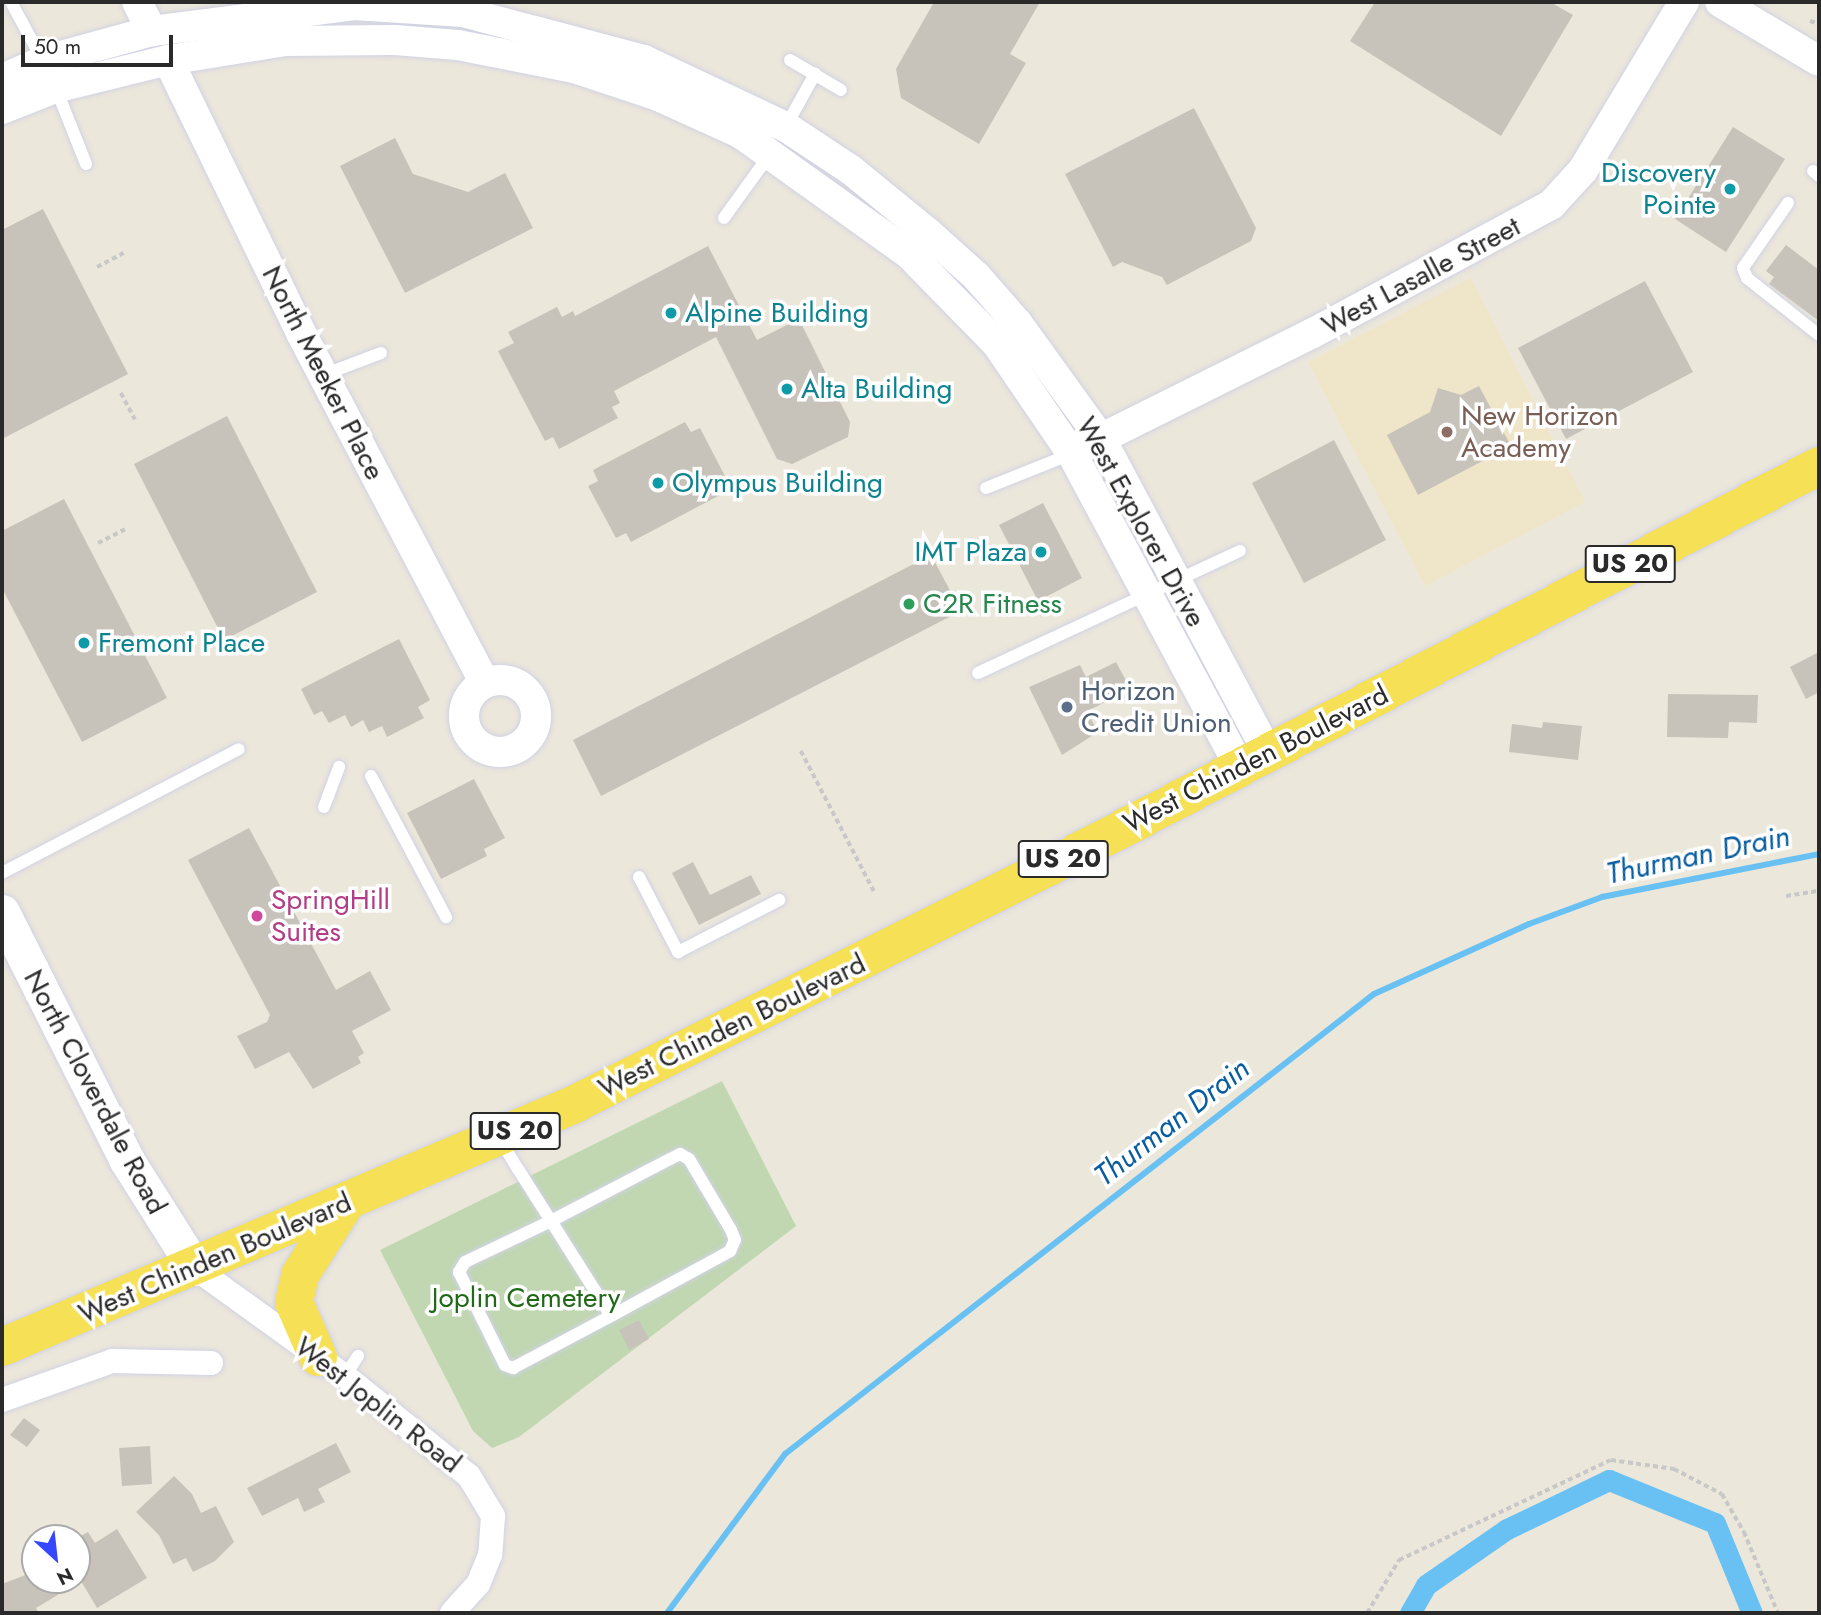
<!DOCTYPE html>
<style>
body{margin:0}
#map{position:relative;width:1821px;height:1615px;overflow:hidden;background:#ece7db;font-family:Jost,sans-serif}
div>[style]{position:absolute}
[style*='--x']{left:calc(var(--x)*1px);top:calc(var(--y)*1px);width:calc(var(--w)*1px);rotate:calc(var(--a)*1deg)}
.education>*{inset:0;background:#efe6c9}
.cemetery>*{inset:0;background:#c0d7b1}
.stream>*{height:6px;margin:-3px;padding:0 3px;transform-origin:3px;border-radius:3px;background:#69c1f3}
.canal>*{height:21px;margin:-10.5px;padding:0 10.5px;transform-origin:10.5px;border-radius:10.5px;background:#69c1f3}
.building>*{inset:0;background:#c8c3ba}
.path>*{height:3.5px;margin-top:-1.75px;transform-origin:0;background:repeating-linear-gradient(90deg,#c8c8c8 0 5px,transparent 0 8.5px)}
.roads{filter:drop-shadow(0 0 2px #d0d2e3) drop-shadow(0 0 2px #d0d2e3)}
.service>*{height:12px;margin:-6px;padding:0 6px;transform-origin:6px;border-radius:6px;background:#fff}
.minor>*{height:24px;margin:-12px;padding:0 12px;transform-origin:12px;border-radius:12px;background:#fff}
.tertiary>*{height:30px;margin:-15px;padding:0 15px;transform-origin:15px;border-radius:15px;background:#fff}
.tertiary>.ring{margin:-15px;padding:0;box-sizing:content-box;background:none;border:30px solid #fff;border-radius:50%}
.secondary>*{height:35px;margin:-17.5px;padding:0 17.5px;transform-origin:17.5px;border-radius:17.5px;background:#fff}
.primary>*{height:38px;margin:-19px;padding:0 19px;transform-origin:19px;border-radius:19px;background:#f6e156}
.dots>*{width:19px;height:19px;translate:-50% -50%;box-sizing:border-box;border:4px solid #fff;border-radius:50%}
span{translate:-50% -50%;white-space:nowrap;text-align:center;line-height:1.15;-webkit-text-stroke:7px #fff;paint-order:stroke}
.shield-label span{padding:2px 5px;background:#fff;border:2px solid;border-radius:5px;-webkit-text-stroke-width:0}
.shield-label{font-size:26px;color:#2a2a2a;font-weight:700}
.culture-label{font-size:28px;color:#0d838f}
.right{translate:-100% -50%;text-align:right}
.left{translate:0 -50%;text-align:left}
.street-label{font-size:28px;color:#2a2a2a}
.education-label{font-size:28px;color:#785e54}
.leisure-label{font-size:28px;color:#27864d}
.service-label{font-size:28px;color:#4e5e75}
.hotel-label{font-size:28px;color:#b23c85}
.park-label{font-size:28px;color:#206917}
.water-label{font-size:30px;color:#085c9f;font-style:italic}
.frame{position:absolute;inset:0;border:4px solid #2a2a2a;pointer-events:none}
.north{position:absolute;left:21px;top:1524px;width:70px;height:70px;box-sizing:border-box;background:#fff;border:2px solid #aaa;border-radius:50%;rotate:153deg;font-size:19px;font-weight:700;line-height:28px;text-align:center;color:#2a2a2a}
.north::after{content:'';display:block;margin:auto;width:24px;height:32px;background:#3547ff;clip-path:polygon(50% 0,100% 100%,50% 72%,0 100%)}
.scale{position:absolute;left:21px;top:35px;width:152px;height:32px;box-sizing:border-box;border:4px solid #2a2a2a;border-top:0;padding-left:9px;font-size:21px;line-height:24px;white-space:nowrap;color:#2a2a2a;-webkit-text-stroke:5px #fff;paint-order:stroke}
</style>
<div id="map">
<div class="education">
<i style="clip-path:polygon(1471px 278px,1585px 502px,1425px 586px,1308px 362px)"></i>
</div>
<div class="cemetery">
<i style="clip-path:polygon(722px 1081px,796px 1226px,519px 1437px,492px 1448px,473px 1431px,380px 1250px)"></i>
</div>
<div class="stream">
<i style="--x:667;--y:1613;--w:198;--a:-53.4"></i>
<i style="--x:785;--y:1454;--w:747;--a:-37.99"></i>
<i style="--x:1374;--y:994;--w:170;--a:-24.3"></i>
<i style="--x:1529;--y:924;--w:78;--a:-20.3"></i>
<i style="--x:1602;--y:897;--w:221;--a:-11.2"></i>
</div>
<div class="canal">
<i style="--x:1410;--y:1613;--w:32;--a:-60"></i>
<i style="--x:1426;--y:1585;--w:98;--a:-34.7"></i>
<i style="--x:1507;--y:1529;--w:113;--a:-25.7"></i>
<i style="--x:1609;--y:1480;--w:114;--a:22.1"></i>
<i style="--x:1715;--y:1523;--w:97;--a:67.7"></i>
</div>
<div class="building">
<i style="clip-path:polygon(934px 2px,1040px 2px,1010px 54px,1026px 63px,979px 144px,901px 98px,896px 69px)"></i>
<i style="clip-path:polygon(1375px 2px,1550px 2px,1573px 15px,1501px 136px,1350px 41px)"></i>
<i style="clip-path:polygon(1194px 108px,1256px 228px,1251px 241px,1167px 285px,1162px 277px,1122px 262px,1113px 267px,1065px 174px)"></i>
<i style="clip-path:polygon(1733px 127px,1785px 159px,1726px 252px,1675px 219px)"></i>
<i style="clip-path:polygon(395px 138px,413px 174px,468px 192px,505px 173px,533px 228px,405px 293px,340px 166px)"></i>
<i style="clip-path:polygon(43px 209px,128px 374px,2px 439px,2px 230px)"></i>
<i style="clip-path:polygon(1786px 245px,1819px 270px,1819px 321px,1769px 284px,1774px 277px,1766px 271px)"></i>
<i style="clip-path:polygon(708px 246px,757px 340px,799px 319px,850px 422px,848px 437px,792px 464px,777px 459px,716px 337px,614px 391px,620px 403px,612px 407px,618px 418px,559px 449px,553px 437px,545px 441px,498px 351px,514px 343px,508px 332px,557px 307px,562px 317px,573px 311px,575px 316px)"></i>
<i style="clip-path:polygon(1645px 281px,1693px 372px,1566px 439px,1518px 348px)"></i>
<i style="clip-path:polygon(1479px 386px,1511px 446px,1418px 495px,1387px 435px,1430px 412px,1438px 388px,1461px 395px)"></i>
<i style="clip-path:polygon(227px 416px,317px 592px,224px 640px,134px 464px)"></i>
<i style="clip-path:polygon(685px 422px,691px 432px,700px 428px,727px 480px,717px 485px,722px 494px,631px 542px,626px 533px,616px 538px,588px 486px,598px 481px,593px 470px)"></i>
<i style="clip-path:polygon(1334px 440px,1386px 540px,1304px 583px,1252px 483px)"></i>
<i style="clip-path:polygon(64px 499px,167px 698px,82px 742px,2px 588px,2px 531px)"></i>
<i style="clip-path:polygon(1043px 503px,1082px 578px,1038px 601px,999px 525px)"></i>
<i style="clip-path:polygon(931px 555px,961px 611px,601px 796px,573px 740px)"></i>
<i style="clip-path:polygon(399px 639px,430px 700px,418px 707px,424px 718px,387px 737px,382px 726px,369px 732px,363px 720px,351px 727px,345px 715px,329px 723px,322px 711px,314px 715px,301px 689px)"></i>
<i style="clip-path:polygon(1819px 652px,1819px 692px,1806px 699px,1790px 667px)"></i>
<i style="clip-path:polygon(1116px 662px,1131px 690px,1087px 711px,1098px 732px,1062px 755px,1029px 687px,1080px 665px,1086px 677px)"></i>
<i style="clip-path:polygon(1668px 694px,1758px 695px,1757px 723px,1729px 722px,1728px 738px,1667px 737px)"></i>
<i style="clip-path:polygon(1543px 722px,1582px 726px,1578px 760px,1509px 752px,1512px 724px,1542px 728px)"></i>
<i style="clip-path:polygon(474px 779px,505px 838px,484px 849px,487px 856px,441px 879px,407px 813px)"></i>
<i style="clip-path:polygon(249px 828px,336px 990px,370px 971px,391px 1010px,352px 1031px,364px 1053px,358px 1057px,361px 1063px,313px 1089px,289px 1052px,255px 1069px,237px 1036px,267px 1022px,270px 1015px,188px 860px)"></i>
<i style="clip-path:polygon(693px 862px,710px 895px,751px 875px,761px 894px,699px 925px,672px 873px)"></i>
<i style="clip-path:polygon(639px 1320px,649px 1339px,629px 1350px,619px 1330px)"></i>
<i style="clip-path:polygon(24px 1418px,40px 1430px,27px 1447px,10px 1435px)"></i>
<i style="clip-path:polygon(336px 1443px,351px 1472px,318px 1489px,325px 1502px,304px 1512px,298px 1498px,262px 1516px,247px 1488px)"></i>
<i style="clip-path:polygon(150px 1446px,152px 1484px,122px 1486px,119px 1448px)"></i>
<i style="clip-path:polygon(174px 1476px,192px 1494px,201px 1513px,216px 1506px,234px 1542px,215px 1561px,193px 1572px,186px 1558px,173px 1564px,159px 1535px,136px 1512px)"></i>
<i style="clip-path:polygon(117px 1529px,147px 1578px,97px 1608px,81px 1581px,36px 1608px,38px 1613px,2px 1613px,2px 1584px,28px 1574px,31px 1580px,80px 1580px,77px 1538px,88px 1532px,95px 1543px)"></i>
</div>
<div class="path">
<i style="--x:1810;--y:21;--w:9;--a:18"></i>
<i style="--x:97;--y:267;--w:30;--a:-28"></i>
<i style="--x:121;--y:393;--w:30;--a:62"></i>
<i style="--x:98;--y:543;--w:30;--a:-27"></i>
<i style="--x:801;--y:751;--w:158;--a:62.5"></i>
<i style="--x:1786;--y:896;--w:33;--a:-9"></i>
<i style="--x:1367;--y:1613;--w:62;--a:-58.9"></i>
<i style="--x:1399;--y:1560;--w:234;--a:-25.3"></i>
<i style="--x:1611;--y:1460;--w:64;--a:8.1"></i>
<i style="--x:1674;--y:1469;--w:54;--a:27.5"></i>
<i style="--x:1722;--y:1494;--w:44;--a:59.9"></i>
<i style="--x:1744;--y:1532;--w:88;--a:67.2"></i>
</div>
<div class="roads">
<div class="service">
<i style="--x:11;--y:2;--w:67;--a:61.5"></i>
<i style="--x:790;--y:60;--w:59;--a:30.5"></i>
<i style="--x:55;--y:86;--w:84;--a:68.3"></i>
<i style="--x:786;--y:126;--w:60;--a:-60.9"></i>
<i style="--x:1813;--y:171;--w:8;--a:40"></i>
<i style="--x:1788;--y:203;--w:79;--a:124.7"></i>
<i style="--x:1743;--y:268;--w:11;--a:68"></i>
<i style="--x:1747;--y:278;--w:92;--a:38.4"></i>
<i style="--x:724;--y:218;--w:79;--a:-54.3"></i>
<i style="--x:323;--y:375;--w:62;--a:-20.8"></i>
<i style="--x:986;--y:488;--w:92;--a:-21.8"></i>
<i style="--x:978;--y:673;--w:289;--a:-25"></i>
<i style="--x:371;--y:776;--w:160;--a:62"></i>
<i style="--x:324;--y:807;--w:43;--a:-69.4"></i>
<i style="--x:2;--y:873;--w:267;--a:-27.6"></i>
<i style="--x:639;--y:877;--w:85;--a:62.5"></i>
<i style="--x:678;--y:952;--w:114;--a:-27.2"></i>
<i style="--x:501;--y:1141;--w:33;--a:59"></i>
<i style="--x:518;--y:1169;--w:62;--a:57.6"></i>
<i style="--x:551;--y:1221;--w:112;--a:57.7"></i>
<i style="--x:611;--y:1316;--w:136;--a:-28.6"></i>
<i style="--x:730;--y:1251;--w:12;--a:-66"></i>
<i style="--x:735;--y:1240;--w:11;--a:-112"></i>
<i style="--x:731;--y:1230;--w:82;--a:-120.6"></i>
<i style="--x:689;--y:1159;--w:10;--a:-151"></i>
<i style="--x:680;--y:1154;--w:11;--a:153"></i>
<i style="--x:670;--y:1159;--w:134;--a:152.5"></i>
<i style="--x:551;--y:1221;--w:95;--a:154.5"></i>
<i style="--x:465;--y:1262;--w:12;--a:121"></i>
<i style="--x:459;--y:1272;--w:104;--a:63.7"></i>
<i style="--x:505;--y:1365;--w:9;--a:21"></i>
<i style="--x:513;--y:1368;--w:111;--a:-28"></i>
<i style="--x:345;--y:1376;--w:24;--a:-57"></i>
</div>
<div class="minor">
<i style="--x:195;--y:1268;--w:185;--a:35.8"></i>
<i style="--x:345;--y:1376;--w:159;--a:38.9"></i>
<i style="--x:469;--y:1476;--w:47;--a:59"></i>
<i style="--x:493;--y:1516;--w:39;--a:94"></i>
<i style="--x:490;--y:1555;--w:31;--a:112"></i>
<i style="--x:478;--y:1584;--w:39;--a:132"></i>
<i style="--x:2;--y:1400;--w:117;--a:-19.5"></i>
<i style="--x:112;--y:1361;--w:99;--a:1.2"></i>
</div>
<div class="tertiary">
<i style="--x:137;--y:2;--w:33;--a:63"></i>
<i style="--x:1720;--y:2;--w:115;--a:30.8"></i>
<i style="--x:168;--y:60;--w:304;--a:64"></i>
<i style="--x:301;--y:333;--w:395;--a:62.3"></i>
<i style="--x:2;--y:79;--w:45;--a:-23.7"></i>
<i style="--x:43;--y:61;--w:113;--a:-15.4"></i>
<i style="--x:152;--y:31;--w:204;--a:-7.3"></i>
<i style="--x:354;--y:5;--w:109;--a:3.7"></i>
<i style="--x:463;--y:12;--w:187;--a:14.9"></i>
<i style="--x:644;--y:60;--w:157;--a:25.3"></i>
<i style="--x:786;--y:127;--w:78;--a:33.5"></i>
<i style="--x:851;--y:170;--w:99;--a:39.3"></i>
<i style="--x:928;--y:233;--w:64;--a:41.9"></i>
<i style="--x:976;--y:276;--w:64;--a:48.8"></i>
<i style="--x:1018;--y:324;--w:142;--a:54.2"></i>
<i style="--x:1101;--y:439;--w:356;--a:62"></i>
<i style="--x:2;--y:109;--w:57;--a:-21.6"></i>
<i style="--x:55;--y:88;--w:116;--a:-13.9"></i>
<i style="--x:168;--y:60;--w:119;--a:-9.2"></i>
<i style="--x:285;--y:41;--w:110;--a:-0.5"></i>
<i style="--x:395;--y:40;--w:63;--a:4.5"></i>
<i style="--x:458;--y:45;--w:118;--a:11.2"></i>
<i style="--x:574;--y:68;--w:89;--a:18.4"></i>
<i style="--x:658;--y:96;--w:90;--a:24.3"></i>
<i style="--x:740;--y:133;--w:208;--a:35.6"></i>
<i style="--x:909;--y:254;--w:126;--a:45.6"></i>
<i style="--x:997;--y:344;--w:133;--a:55.7"></i>
<i style="--x:1072;--y:454;--w:355;--a:61.8"></i>
<i style="--x:1084;--y:447;--w:256;--a:-26.5"></i>
<i style="--x:1313;--y:333;--w:270;--a:-28.3"></i>
<i style="--x:1551;--y:205;--w:47;--a:-47.6"></i>
<i style="--x:1583;--y:170;--w:196;--a:-59"></i>
<i class="ring" style="left:464px;top:680px;width:42px;height:42px"></i>
</div>
<div class="secondary">
<i style="--x:2;--y:912;--w:276;--a:63.3"></i>
<i style="--x:126;--y:1159;--w:129;--a:57.7"></i>
</div>
<div class="primary">
<i style="--x:2;--y:1347;--w:625;--a:-22.99"></i>
<i style="--x:577;--y:1103;--w:530;--a:-26.57"></i>
<i style="--x:1051;--y:866;--w:866;--a:-27.51"></i>
<i style="--x:318;--y:1357;--w:60;--a:-113.6"></i>
<i style="--x:294;--y:1302;--w:28;--a:-77"></i>
<i style="--x:300;--y:1275;--w:84;--a:-57.6"></i>
</div>
</div>
<div class="dots">
<i style="left:1730px;top:189px;background:#0f9aa8"></i>
<i style="left:671px;top:313px;background:#0f9aa8"></i>
<i style="left:787px;top:389px;background:#0f9aa8"></i>
<i style="left:1447px;top:432px;background:#8d6e63"></i>
<i style="left:658px;top:483px;background:#0f9aa8"></i>
<i style="left:1041px;top:552px;background:#0f9aa8"></i>
<i style="left:909px;top:604px;background:#2e9e5b"></i>
<i style="left:84px;top:643px;background:#0f9aa8"></i>
<i style="left:1067px;top:707px;background:#5c6f8a"></i>
<i style="left:257px;top:916px;background:#d1479c"></i>
</div>
<div class="shield-label">
<span style="left:1630px;top:564px">US 20</span>
<span style="left:1063px;top:859px">US 20</span>
<span style="left:515px;top:1131px">US 20</span>
</div>
<div class="culture-label">
<span class="right" style="left:1716px;top:189px">Discovery<br>Pointe</span>
<span class="left" style="left:685px;top:313px">Alpine Building</span>
<span class="left" style="left:801px;top:389px">Alta Building</span>
<span class="left" style="left:672px;top:483px">Olympus Building</span>
<span class="right" style="left:1027px;top:552px">IMT Plaza</span>
<span class="left" style="left:98px;top:643px">Fremont Place</span>
</div>
<div class="street-label">
<span style="left:1421px;top:276px;rotate:-28deg">West Lasalle Street</span>
<span style="left:323px;top:373px;rotate:63deg">North Meeker Place</span>
<span style="left:1141px;top:522px;rotate:61deg">West Explorer Drive</span>
<span style="left:1256px;top:759px;rotate:-27deg">West Chinden Boulevard</span>
<span style="left:732px;top:1026px;rotate:-26deg">West Chinden Boulevard</span>
<span style="left:95px;top:1092px;rotate:62deg">North Cloverdale Road</span>
<span style="left:215px;top:1258px;rotate:-23deg">West Chinden Boulevard</span>
<span style="left:378px;top:1405px;rotate:38deg">West Joplin Road</span>
</div>
<div class="education-label">
<span class="left" style="left:1461px;top:432px">New Horizon<br>Academy</span>
</div>
<div class="leisure-label">
<span class="left" style="left:923px;top:604px">C2R Fitness</span>
</div>
<div class="service-label">
<span class="left" style="left:1081px;top:707px">Horizon<br>Credit Union</span>
</div>
<div class="hotel-label">
<span class="left" style="left:271px;top:916px">SpringHill<br>Suites</span>
</div>
<div class="park-label">
<span style="left:526px;top:1298px">Joplin Cemetery</span>
</div>
<div class="water-label">
<span style="left:1698px;top:855px;rotate:-12deg">Thurman Drain</span>
<span style="left:1172px;top:1122px;rotate:-38deg">Thurman Drain</span>
</div>
<div class="frame"></div>
<div class="north">N</div>
<div class="scale">50 m</div>
</div>
